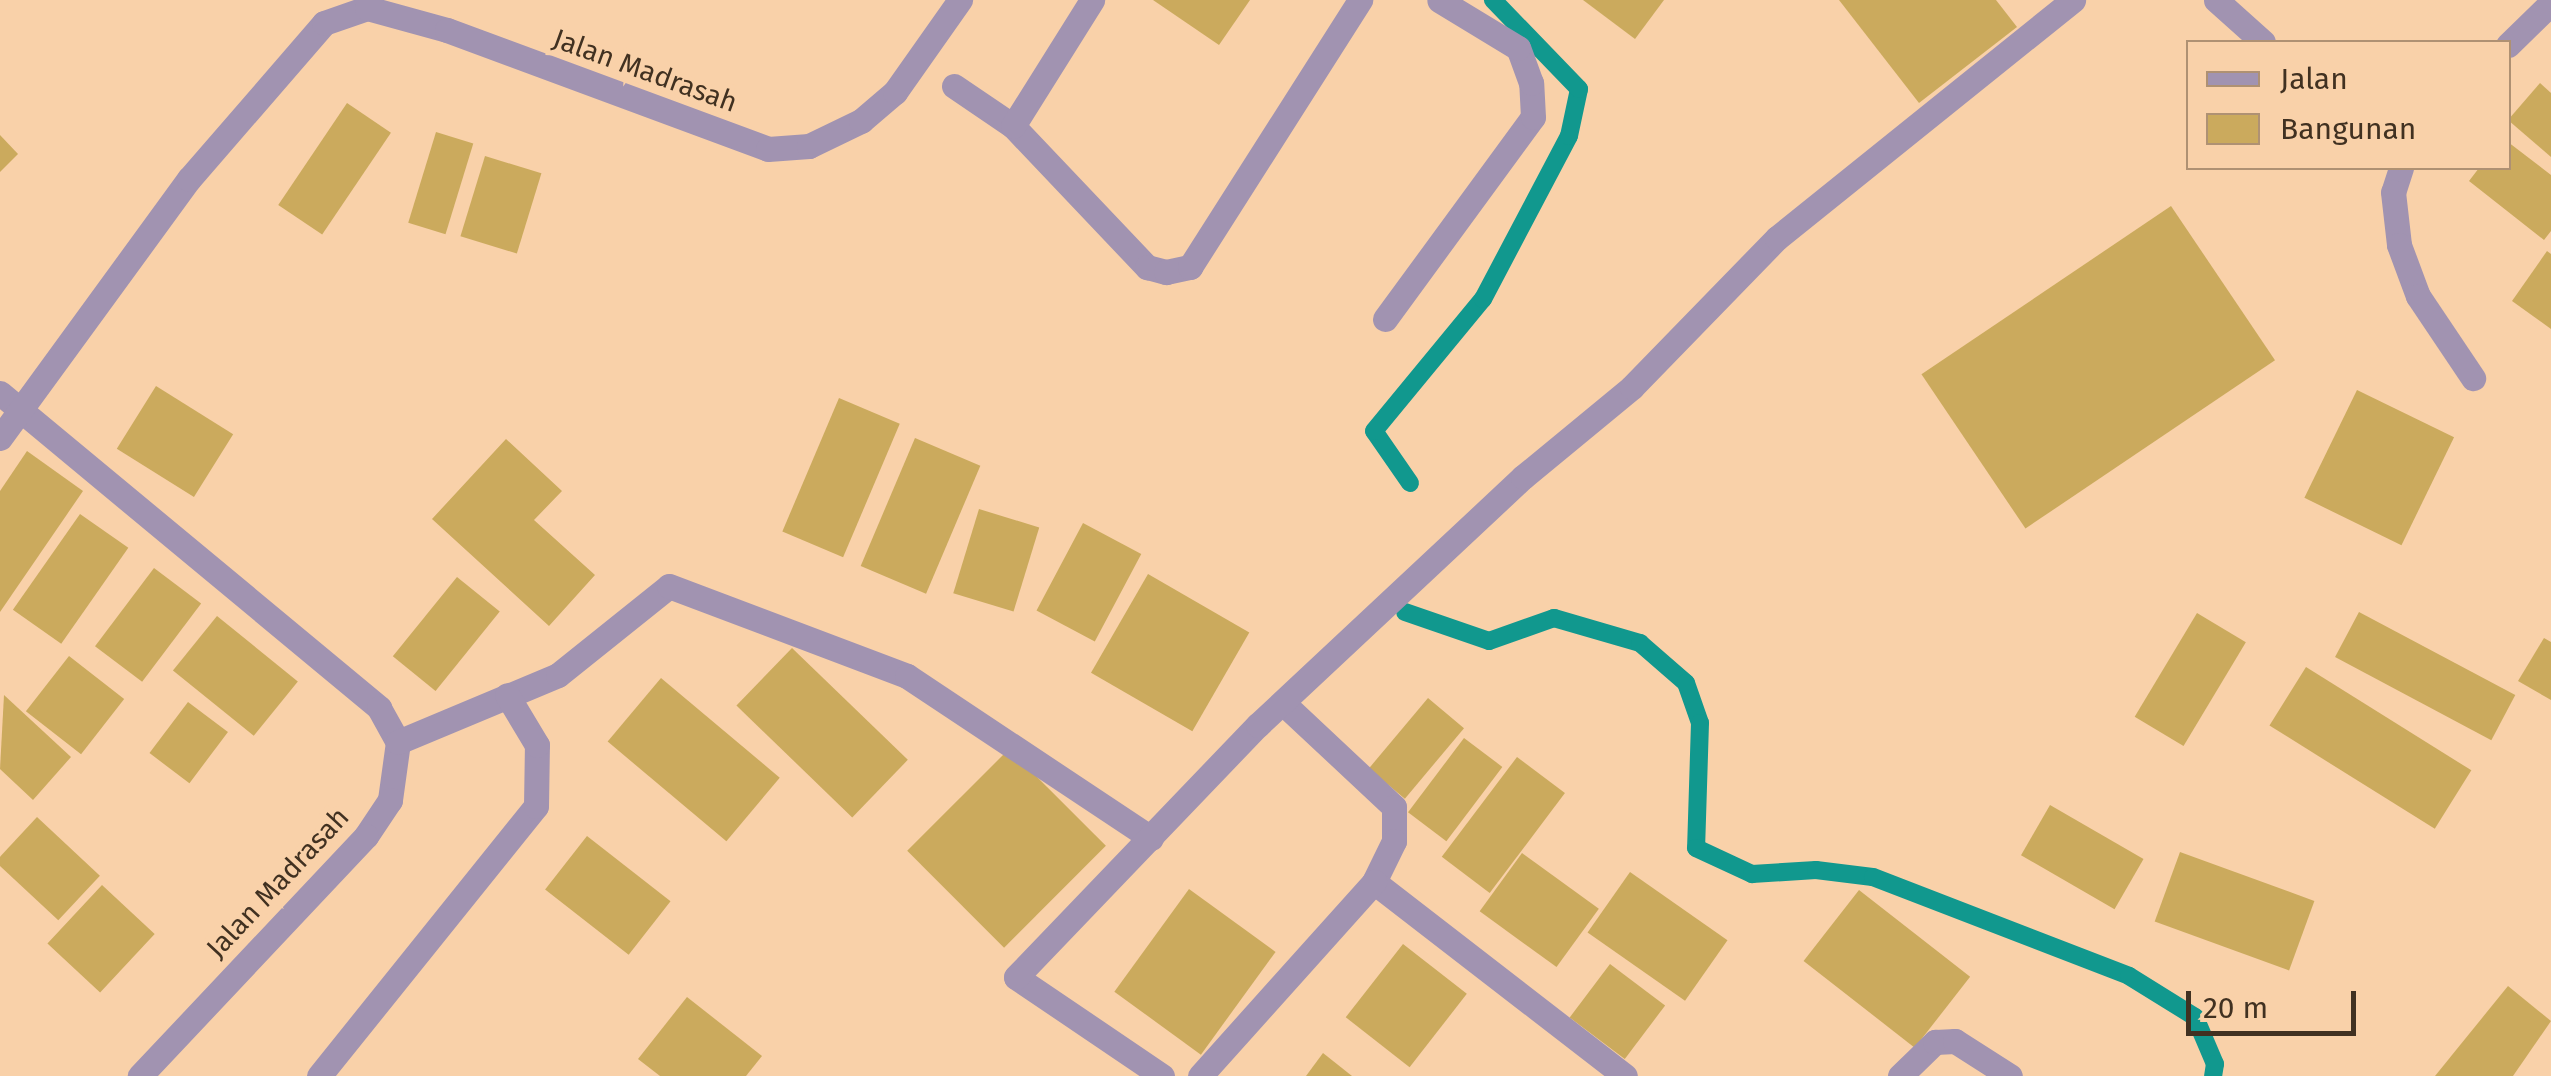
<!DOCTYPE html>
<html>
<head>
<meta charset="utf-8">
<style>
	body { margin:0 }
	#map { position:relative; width:2551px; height:1076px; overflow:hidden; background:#f9d1a9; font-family:"Fira Sans",sans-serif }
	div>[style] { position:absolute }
	.stream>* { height:18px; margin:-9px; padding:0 9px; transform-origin:9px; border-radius:9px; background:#11988e }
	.building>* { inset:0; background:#cbaa5d; transform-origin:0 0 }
	.street>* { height:25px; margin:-12.5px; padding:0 12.5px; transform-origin:12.5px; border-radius:12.5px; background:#a193b1 }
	span { translate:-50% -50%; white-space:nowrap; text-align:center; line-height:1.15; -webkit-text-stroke:10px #f9d1a9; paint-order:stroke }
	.street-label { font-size:28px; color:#413121 }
	.legend { position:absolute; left:2186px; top:40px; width:325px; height:130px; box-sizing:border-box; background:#f9d1a9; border:2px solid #af9173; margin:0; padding:12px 18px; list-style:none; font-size:30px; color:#413121 }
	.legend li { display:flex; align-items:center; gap:20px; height:50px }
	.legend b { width:50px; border:2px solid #af9173 }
	.scale { position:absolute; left:2186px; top:991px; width:170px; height:45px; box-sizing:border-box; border:5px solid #413121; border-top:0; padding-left:12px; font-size:30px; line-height:35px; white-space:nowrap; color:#413121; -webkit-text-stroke:8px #f9d1a9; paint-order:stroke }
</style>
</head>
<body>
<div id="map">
	<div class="stream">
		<i style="left:1410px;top:483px;width:63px;rotate:-124.7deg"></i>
		<i style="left:1374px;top:431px;width:171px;rotate:-50.5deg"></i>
		<i style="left:1483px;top:299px;width:184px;rotate:-62.2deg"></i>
		<i style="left:1569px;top:136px;width:48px;rotate:-78deg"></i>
		<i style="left:1579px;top:89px;width:124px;rotate:-134deg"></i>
		<i style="left:1405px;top:612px;width:89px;rotate:19deg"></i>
		<i style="left:1489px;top:641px;width:69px;rotate:-19.5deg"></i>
		<i style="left:1554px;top:618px;width:90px;rotate:16.2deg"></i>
		<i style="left:1640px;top:643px;width:61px;rotate:41deg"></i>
		<i style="left:1686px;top:683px;width:42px;rotate:70.7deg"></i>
		<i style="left:1700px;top:723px;width:125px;rotate:91.8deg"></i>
		<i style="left:1696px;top:848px;width:62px;rotate:24.9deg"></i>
		<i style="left:1752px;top:874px;width:64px;rotate:-3.6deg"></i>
		<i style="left:1816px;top:870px;width:57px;rotate:7deg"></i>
		<i style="left:1873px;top:877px;width:274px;rotate:21.1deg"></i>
		<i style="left:2129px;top:976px;width:78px;rotate:31.8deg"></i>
		<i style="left:2195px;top:1017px;width:51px;rotate:66.9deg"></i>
		<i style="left:2215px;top:1064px;width:12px;rotate:99deg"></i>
	</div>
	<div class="building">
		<i style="clip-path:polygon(1153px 0,1250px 0,1219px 45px)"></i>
		<i style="clip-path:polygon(1583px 0,1664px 0,1635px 39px)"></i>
		<i style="clip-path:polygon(1839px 0,1996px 0,2017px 27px,1919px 103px)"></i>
		<i style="clip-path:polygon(2540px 83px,2551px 93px,2551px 157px,2508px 120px)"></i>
		<i style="left:347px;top:103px;width:53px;height:123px;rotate:34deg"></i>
		<i style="left:436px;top:132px;width:39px;height:95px;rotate:17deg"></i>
		<i style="clip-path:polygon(0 135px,18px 154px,0 172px)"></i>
		<i style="clip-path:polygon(2508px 142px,2551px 175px,2551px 231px,2544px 240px,2469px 181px,2479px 168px,2508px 168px)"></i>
		<i style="left:485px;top:156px;width:59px;height:84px;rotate:17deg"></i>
		<i style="left:2171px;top:206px;width:186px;height:301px;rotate:56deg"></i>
		<i style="clip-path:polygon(2547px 251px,2551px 254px,2551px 329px,2512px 301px)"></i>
		<i style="left:156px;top:386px;width:91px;height:74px;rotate:32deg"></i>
		<i style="left:2357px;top:390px;width:108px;height:120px;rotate:26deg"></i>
		<i style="left:839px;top:398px;width:66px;height:145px;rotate:23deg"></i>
		<i style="left:915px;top:438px;width:71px;height:139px;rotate:23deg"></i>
		<i style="clip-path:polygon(506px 439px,562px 491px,534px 520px,595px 575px,549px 626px,432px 519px)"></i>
		<i style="clip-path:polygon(27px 451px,83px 491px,0 612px,0 491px)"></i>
		<i style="left:979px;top:509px;width:63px;height:88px;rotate:17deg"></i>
		<i style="left:80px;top:514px;width:59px;height:117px;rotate:35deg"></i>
		<i style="left:1083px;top:523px;width:66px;height:99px;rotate:28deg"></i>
		<i style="left:154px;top:568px;width:59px;height:98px;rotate:37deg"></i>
		<i style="left:1148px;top:574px;width:117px;height:114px;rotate:30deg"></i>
		<i style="left:457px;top:577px;width:55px;height:102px;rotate:39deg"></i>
		<i style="left:2359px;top:612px;width:177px;height:51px;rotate:28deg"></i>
		<i style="left:2197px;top:613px;width:57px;height:121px;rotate:31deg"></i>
		<i style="left:217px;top:616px;width:104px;height:70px;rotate:39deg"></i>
		<i style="clip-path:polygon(2544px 638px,2551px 642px,2551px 700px,2518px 681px)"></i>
		<i style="left:792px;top:648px;width:161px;height:80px;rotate:44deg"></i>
		<i style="left:69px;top:656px;width:70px;height:70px;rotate:38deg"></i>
		<i style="left:2306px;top:667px;width:195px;height:69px;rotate:32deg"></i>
		<i style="left:661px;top:678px;width:155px;height:83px;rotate:40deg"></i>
		<i style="clip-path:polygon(4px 695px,71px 757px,33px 800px,0 769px)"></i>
		<i style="left:1428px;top:698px;width:47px;height:92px;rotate:40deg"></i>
		<i style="left:188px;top:702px;width:50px;height:64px;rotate:37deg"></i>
		<i style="left:1464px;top:738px;width:48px;height:93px;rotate:37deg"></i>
		<i style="left:1009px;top:749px;width:137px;height:144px;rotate:45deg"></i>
		<i style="left:1517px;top:757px;width:60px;height:125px;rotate:37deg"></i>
		<i style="left:2050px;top:805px;width:108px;height:58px;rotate:30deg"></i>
		<i style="left:37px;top:817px;width:86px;height:61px;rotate:43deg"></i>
		<i style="left:587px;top:836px;width:106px;height:68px;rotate:38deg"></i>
		<i style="left:2180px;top:852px;width:143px;height:74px;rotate:20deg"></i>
		<i style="left:1522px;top:853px;width:95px;height:72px;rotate:36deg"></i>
		<i style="left:1630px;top:872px;width:119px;height:74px;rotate:35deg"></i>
		<i style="left:102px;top:885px;width:72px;height:80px;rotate:43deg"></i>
		<i style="left:1189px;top:889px;width:107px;height:127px;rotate:36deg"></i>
		<i style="left:1859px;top:890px;width:141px;height:90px;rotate:38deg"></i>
		<i style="left:1403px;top:944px;width:81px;height:93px;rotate:38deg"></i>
		<i style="left:1610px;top:964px;width:69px;height:67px;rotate:37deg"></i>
		<i style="clip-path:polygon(2508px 986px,2551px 1021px,2513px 1076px,2435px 1076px)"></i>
		<i style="clip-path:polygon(687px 997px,762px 1056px,746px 1076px,660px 1076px,638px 1059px)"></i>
		<i style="clip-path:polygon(1323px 1053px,1352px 1076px,1306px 1076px)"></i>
	</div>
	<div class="street">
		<i style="left:2216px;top:0;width:63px;rotate:41.8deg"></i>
		<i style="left:2508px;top:45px;width:60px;rotate:-44.3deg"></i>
		<i style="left:954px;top:86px;width:71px;rotate:34.1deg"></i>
		<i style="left:1013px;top:126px;width:195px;rotate:46.5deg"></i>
		<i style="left:1147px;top:267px;width:20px;rotate:15deg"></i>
		<i style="left:1166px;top:272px;width:25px;rotate:-12deg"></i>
		<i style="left:1190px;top:267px;width:317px;rotate:-57.5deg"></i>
		<i style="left:1013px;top:126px;width:149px;rotate:-57.9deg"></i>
		<i style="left:2401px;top:168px;width:25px;rotate:108deg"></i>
		<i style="left:2393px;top:192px;width:53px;rotate:83.5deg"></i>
		<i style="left:2399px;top:245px;width:54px;rotate:69.6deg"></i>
		<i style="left:2418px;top:296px;width:99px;rotate:56.1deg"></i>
		<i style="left:1385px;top:319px;width:250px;rotate:-53.8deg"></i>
		<i style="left:1533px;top:117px;width:34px;rotate:-93deg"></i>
		<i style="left:1531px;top:83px;width:37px;rotate:-110deg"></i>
		<i style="left:1518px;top:48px;width:92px;rotate:-148.7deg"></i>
		<i style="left:0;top:393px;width:493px;rotate:39.7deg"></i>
		<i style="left:379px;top:708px;width:39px;rotate:61deg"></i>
		<i style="left:398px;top:742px;width:59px;rotate:97.9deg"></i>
		<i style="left:390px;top:800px;width:43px;rotate:123.7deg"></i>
		<i style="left:366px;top:836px;width:330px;rotate:133.3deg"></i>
		<i style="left:0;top:438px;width:321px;rotate:-53.9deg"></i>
		<i style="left:189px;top:179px;width:206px;rotate:-49.1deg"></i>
		<i style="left:324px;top:23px;width:46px;rotate:-19.2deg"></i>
		<i style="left:367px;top:8px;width:83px;rotate:15.4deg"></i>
		<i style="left:447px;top:30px;width:342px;rotate:20.3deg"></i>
		<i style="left:768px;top:149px;width:41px;rotate:-4.2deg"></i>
		<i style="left:809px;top:146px;width:58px;rotate:-25.7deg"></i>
		<i style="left:861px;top:121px;width:45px;rotate:-40.5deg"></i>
		<i style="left:895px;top:92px;width:113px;rotate:-54.8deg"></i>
		<i style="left:1283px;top:703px;width:152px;rotate:43.1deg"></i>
		<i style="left:1394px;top:807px;width:34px;rotate:90deg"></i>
		<i style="left:1394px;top:841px;width:46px;rotate:116deg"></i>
		<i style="left:1374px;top:882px;width:317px;rotate:37.7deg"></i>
		<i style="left:398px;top:742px;width:173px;rotate:-22.7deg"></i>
		<i style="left:558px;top:675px;width:142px;rotate:-38.7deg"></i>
		<i style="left:669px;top:586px;width:254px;rotate:20.7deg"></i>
		<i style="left:907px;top:676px;width:293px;rotate:33.6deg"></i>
		<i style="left:319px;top:1076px;width:346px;rotate:-51.2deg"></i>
		<i style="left:536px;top:806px;width:61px;rotate:-89.1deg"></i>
		<i style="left:537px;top:745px;width:58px;rotate:-121deg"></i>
		<i style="left:1162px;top:1076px;width:176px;rotate:-145.9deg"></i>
		<i style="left:1016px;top:977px;width:349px;rotate:-46.2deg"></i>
		<i style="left:1258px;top:725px;width:363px;rotate:-43.1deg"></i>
		<i style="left:1523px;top:477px;width:141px;rotate:-39.5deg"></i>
		<i style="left:1632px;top:387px;width:208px;rotate:-45.8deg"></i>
		<i style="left:1777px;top:238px;width:380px;rotate:-38.8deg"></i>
		<i style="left:1200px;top:1076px;width:261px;rotate:-48.1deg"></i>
		<i style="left:1900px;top:1076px;width:49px;rotate:-44.2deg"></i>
		<i style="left:1935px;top:1042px;width:20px;rotate:-3deg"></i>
		<i style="left:1955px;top:1041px;width:65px;rotate:32.5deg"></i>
	</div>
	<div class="street-label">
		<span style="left:645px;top:71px;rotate:20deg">Jalan Madrasah</span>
		<span style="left:278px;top:883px;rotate:-47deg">Jalan Madrasah</span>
	</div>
	<ul class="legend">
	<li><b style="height:12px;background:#a193b1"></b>Jalan</li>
	<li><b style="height:28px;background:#cbaa5d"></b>Bangunan</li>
	</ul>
	<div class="scale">20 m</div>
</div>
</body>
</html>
